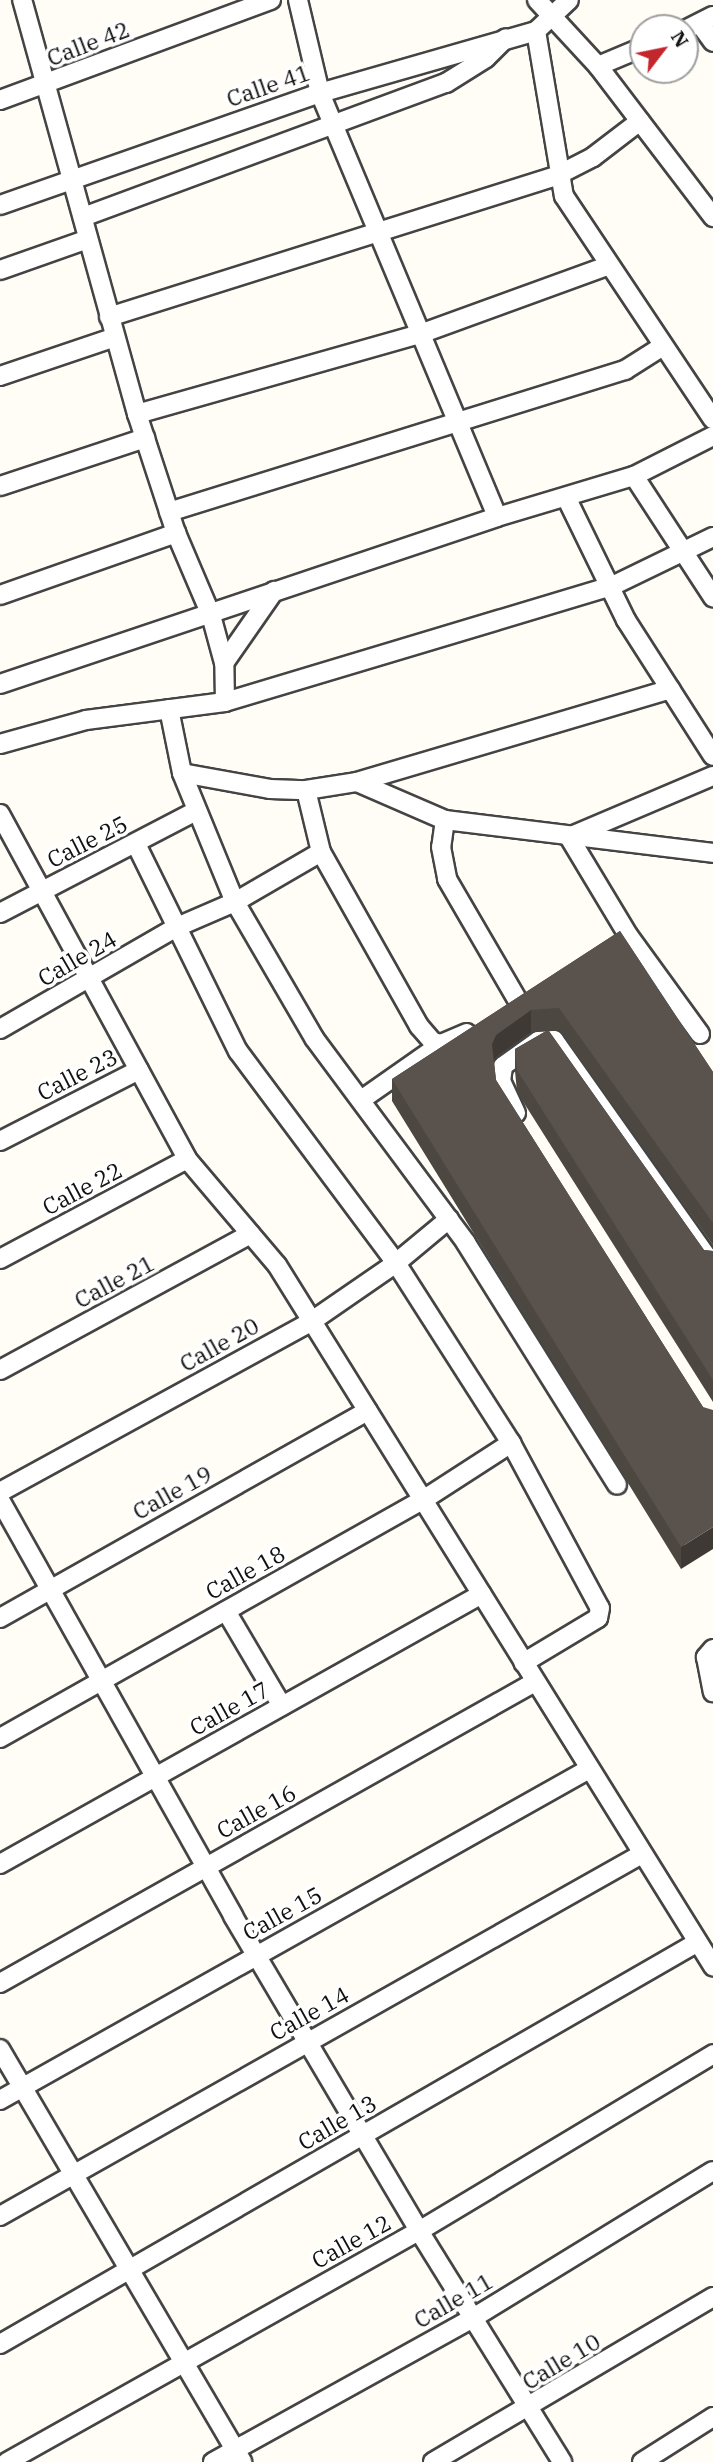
<!DOCTYPE html>
<html>
<head>
<meta charset="utf-8">
<style>
	body { margin:0 }
	#map { position:relative; width:713px; height:2462px; overflow:hidden; background:#fffdf5; font-family:"IBM Plex Serif",serif }
	div>[style] { position:absolute }
	.roads { filter:drop-shadow(2px 0 #444) drop-shadow(-2px 0 #444) drop-shadow(0 2px #444) drop-shadow(0 -2px #444) }
	.minor>* { height:18px; margin:-9px; padding:0 9px; transform-origin:9px; border-radius:9px; background:#fff }
	.wall>* { inset:0; background:#4d4742 }
	.shaded-wall>* { inset:0; background:#3f3936 }
	.building>* { inset:0; background:#5a524d }
	span { translate:-50% -50%; white-space:nowrap; text-align:center; line-height:1.15; -webkit-text-stroke:7px #fff; paint-order:stroke }
	.street-label { font-size:23px; color:#111 }
	.north { position:absolute; left:629px; top:14px; width:70px; height:70px; box-sizing:border-box; background:#fff; border:2px solid #a0a0a0; border-radius:50%; rotate:58deg; font-size:19px; font-weight:700; line-height:28px; text-align:center; color:#111 }
	.north::after { content:''; display:block; margin:auto; width:24px; height:32px; background:#c4262e; clip-path:polygon(50% 0,100% 100%,50% 72%,0 100%) }
</style>
</head>
<body>
<div id="map">
	<div class="roads">
		<div class="minor">
			<i style="left:298px;top:0;width:96px;rotate:76.7deg"></i>
			<i style="left:320px;top:93px;width:459px;rotate:67.3deg"></i>
			<i style="left:537px;top:0;width:90px;rotate:47.3deg"></i>
			<i style="left:598px;top:66px;width:190px;rotate:52.7deg"></i>
			<i style="left:700px;top:24px;width:22px;rotate:54deg"></i>
			<i style="left:685px;top:30px;width:31px;rotate:-27deg"></i>
			<i style="left:536px;top:31px;width:167px;rotate:80.4deg"></i>
			<i style="left:564px;top:196px;width:268px;rotate:56.3deg"></i>
			<i style="left:598px;top:66px;width:49px;rotate:-22.9deg"></i>
			<i style="left:0;top:100px;width:289px;rotate:-20.3deg"></i>
			<i style="left:0;top:205px;width:339px;rotate:-19.3deg"></i>
			<i style="left:320px;top:93px;width:225px;rotate:-16deg"></i>
			<i style="left:536px;top:31px;width:45px;rotate:-43.2deg"></i>
			<i style="left:83px;top:217px;width:387px;rotate:-20.3deg"></i>
			<i style="left:446px;top:83px;width:47px;rotate:-32deg"></i>
			<i style="left:486px;top:58px;width:28px;rotate:-45deg"></i>
			<i style="left:0;top:270px;width:93px;rotate:-19.4deg"></i>
			<i style="left:109px;top:317px;width:471px;rotate:-17.5deg"></i>
			<i style="left:558px;top:175px;width:39px;rotate:-27deg"></i>
			<i style="left:593px;top:157px;width:59px;rotate:-37.5deg"></i>
			<i style="left:0;top:376px;width:121px;rotate:-18.7deg"></i>
			<i style="left:137px;top:414px;width:297px;rotate:-15.8deg"></i>
			<i style="left:423px;top:333px;width:196px;rotate:-20deg"></i>
			<i style="left:634px;top:476px;width:145px;rotate:56.9deg"></i>
			<i style="left:0;top:486px;width:153px;rotate:-18.3deg"></i>
			<i style="left:566px;top:497px;width:137px;rotate:64deg"></i>
			<i style="left:626px;top:620px;width:161px;rotate:57.4deg"></i>
			<i style="left:169px;top:512px;width:478px;rotate:-17.3deg"></i>
			<i style="left:625px;top:370px;width:45px;rotate:-32.3deg"></i>
			<i style="left:0;top:595px;width:187px;rotate:-19.4deg"></i>
			<i style="left:224px;top:663px;width:88px;rotate:-55.2deg"></i>
			<i style="left:0;top:684px;width:524px;rotate:-18.57deg"></i>
			<i style="left:497px;top:517px;width:143px;rotate:-16.7deg"></i>
			<i style="left:634px;top:476px;width:89px;rotate:-26.9deg"></i>
			<i style="left:225px;top:702px;width:404px;rotate:-16.7deg"></i>
			<i style="left:612px;top:586px;width:112px;rotate:-25.9deg"></i>
			<i style="left:169px;top:709px;width:65px;rotate:78.5deg"></i>
			<i style="left:182px;top:773px;width:139px;rotate:67.7deg"></i>
			<i style="left:235px;top:902px;width:157px;rotate:59.8deg"></i>
			<i style="left:314px;top:1038px;width:255px;rotate:53.4deg"></i>
			<i style="left:466px;top:1243px;width:285px;rotate:58deg"></i>
			<i style="left:0;top:744px;width:89px;rotate:-15.6deg"></i>
			<i style="left:86px;top:720px;width:140px;rotate:-7.4deg"></i>
			<i style="left:225px;top:702px;width:39px;rotate:-91deg"></i>
			<i style="left:224px;top:663px;width:50px;rotate:-105.2deg"></i>
			<i style="left:211px;top:615px;width:89px;rotate:-113.1deg"></i>
			<i style="left:176px;top:533px;width:125px;rotate:-108.1deg"></i>
			<i style="left:137px;top:414px;width:430px;rotate:-105.5deg"></i>
			<i style="left:182px;top:773px;width:89px;rotate:10.3deg"></i>
			<i style="left:270px;top:789px;width:36px;rotate:2deg"></i>
			<i style="left:306px;top:790px;width:52px;rotate:-8.9deg"></i>
			<i style="left:357px;top:782px;width:327px;rotate:-16.5deg"></i>
			<i style="left:357px;top:782px;width:96px;rotate:23.4deg"></i>
			<i style="left:445px;top:820px;width:270px;rotate:7deg"></i>
			<i style="left:306px;top:790px;width:64px;rotate:76.4deg"></i>
			<i style="left:321px;top:852px;width:200px;rotate:60.6deg"></i>
			<i style="left:419px;top:1026px;width:21px;rotate:49deg"></i>
			<i style="left:433px;top:1042px;width:8px;rotate:14deg"></i>
			<i style="left:441px;top:1044px;width:28px;rotate:-23deg"></i>
			<i style="left:0;top:814px;width:392px;rotate:61.5deg"></i>
			<i style="left:187px;top:1159px;width:139px;rotate:49.7deg"></i>
			<i style="left:277px;top:1265px;width:826px;rotate:58.12deg"></i>
			<i style="left:445px;top:820px;width:27px;rotate:98deg"></i>
			<i style="left:441px;top:847px;width:33px;rotate:79deg"></i>
			<i style="left:447px;top:879px;width:141px;rotate:59.8deg"></i>
			<i style="left:136px;top:844px;width:231px;rotate:63.8deg"></i>
			<i style="left:238px;top:1051px;width:264px;rotate:53.3deg"></i>
			<i style="left:396px;top:1263px;width:214px;rotate:57.4deg"></i>
			<i style="left:511px;top:1443px;width:187px;rotate:61.7deg"></i>
			<i style="left:600px;top:1608px;width:10px;rotate:101deg"></i>
			<i style="left:598px;top:1618px;width:87px;rotate:149deg"></i>
			<i style="left:0;top:913px;width:221px;rotate:-27.5deg"></i>
			<i style="left:0;top:1029px;width:204px;rotate:-30deg"></i>
			<i style="left:177px;top:927px;width:63px;rotate:-23.3deg"></i>
			<i style="left:235px;top:902px;width:99px;rotate:-30.2deg"></i>
			<i style="left:700px;top:1034px;width:122px;rotate:-126deg"></i>
			<i style="left:628px;top:935px;width:114px;rotate:-121deg"></i>
			<i style="left:569px;top:837px;width:156px;rotate:-23deg"></i>
			<i style="left:361px;top:1100px;width:98px;rotate:-35deg"></i>
			<i style="left:516px;top:1113px;width:35px;rotate:-115deg"></i>
			<i style="left:501px;top:1081px;width:15px;rotate:-82deg"></i>
			<i style="left:503px;top:1066px;width:43px;rotate:-35.5deg"></i>
			<i style="left:538px;top:1041px;width:16px;rotate:-4deg"></i>
			<i style="left:554px;top:1040px;width:276px;rotate:54.8deg"></i>
			<i style="left:0;top:1141px;width:156px;rotate:-27.1deg"></i>
			<i style="left:0;top:1259px;width:212px;rotate:-28.1deg"></i>
			<i style="left:0;top:1370px;width:285px;rotate:-28.5deg"></i>
			<i style="left:0;top:1492px;width:356px;rotate:-28.7deg"></i>
			<i style="left:312px;top:1321px;width:102px;rotate:-34.6deg"></i>
			<i style="left:396px;top:1263px;width:69px;rotate:-39.7deg"></i>
			<i style="left:0;top:1500px;width:477px;rotate:60.7deg"></i>
			<i style="left:233px;top:1916px;width:366px;rotate:59.4deg"></i>
			<i style="left:419px;top:2231px;width:272px;rotate:58.2deg"></i>
			<i style="left:226px;top:1611px;width:110px;rotate:59.5deg"></i>
			<i style="left:0;top:1618px;width:422px;rotate:-29.4deg"></i>
			<i style="left:713px;top:1649px;width:11px;rotate:131deg"></i>
			<i style="left:706px;top:1657px;width:36px;rotate:79deg"></i>
			<i style="left:0;top:1738px;width:485px;rotate:-29.4deg"></i>
			<i style="left:423px;top:1500px;width:105px;rotate:-32.9deg"></i>
			<i style="left:0;top:1864px;width:552px;rotate:-29.26deg"></i>
			<i style="left:0;top:1983px;width:614px;rotate:-29.36deg"></i>
			<i style="left:0;top:2049px;width:479px;rotate:59.6deg"></i>
			<i style="left:0;top:2100px;width:676px;rotate:-29.33deg"></i>
			<i style="left:0;top:2216px;width:737px;rotate:-29.42deg"></i>
			<i style="left:0;top:2344px;width:805px;rotate:-29.94deg"></i>
			<i style="left:7px;top:2462px;width:472px;rotate:-29.3deg"></i>
			<i style="left:419px;top:2231px;width:343px;rotate:-31deg"></i>
			<i style="left:213px;top:2462px;width:297px;rotate:-29deg"></i>
			<i style="left:473px;top:2318px;width:281px;rotate:-31.5deg"></i>
			<i style="left:433px;top:2462px;width:325px;rotate:-30.5deg"></i>
			<i style="left:642px;top:2462px;width:84px;rotate:-32.4deg"></i>
		</div>
	</div>
	<div class="wall">
		<i style="clip-path:polygon(620px 931px,713px 1072px,713px 1245px,559px 1030px,549px 1031px,704px 1250px,713px 1251px,713px 1402px,517px 1092px,515px 1071px,515px 1049px,546px 1031px,531px 1032px,496px 1057px,494px 1062px,496px 1080px,703px 1407px,681px 1569px,392px 1101px,392px 1079px)"></i>
	</div>
	<div class="shaded-wall">
		<i style="clip-path:polygon(531px 1010px,531px 1032px,496px 1057px,492px 1066px,492px 1044px,496px 1035px)"></i>
		<i style="clip-path:polygon(713px 1527px,713px 1549px,681px 1569px,681px 1547px)"></i>
	</div>
	<div class="building">
		<i style="clip-path:polygon(620px 931px,713px 1072px,713px 1223px,559px 1008px,531px 1010px,496px 1035px,492px 1044px,496px 1080px,703px 1407px,713px 1410px,713px 1527px,681px 1547px,392px 1079px)"></i>
		<i style="clip-path:polygon(548px 1030px,704px 1250px,713px 1251px,713px 1380px,517px 1070px,515px 1049px)"></i>
	</div>
	<div class="street-label">
		<span style="left:88px;top:43px;rotate:-21deg">Calle 42</span>
		<span style="left:268px;top:85px;rotate:-19deg">Calle 41</span>
		<span style="left:87px;top:841px;rotate:-27deg">Calle 25</span>
		<span style="left:77px;top:958px;rotate:-30deg">Calle 24</span>
		<span style="left:77px;top:1074px;rotate:-27deg">Calle 23</span>
		<span style="left:82px;top:1188px;rotate:-28deg">Calle 22</span>
		<span style="left:114px;top:1281px;rotate:-28deg">Calle 21</span>
		<span style="left:219px;top:1344px;rotate:-29deg">Calle 20</span>
		<span style="left:172px;top:1492px;rotate:-29deg">Calle 19</span>
		<span style="left:245px;top:1572px;rotate:-29deg">Calle 18</span>
		<span style="left:229px;top:1708px;rotate:-29deg">Calle 17</span>
		<span style="left:256px;top:1811px;rotate:-29deg">Calle 16</span>
		<span style="left:282px;top:1913px;rotate:-29deg">Calle 15</span>
		<span style="left:309px;top:2013px;rotate:-29deg">Calle 14</span>
		<span style="left:337px;top:2122px;rotate:-30deg">Calle 13</span>
		<span style="left:351px;top:2241px;rotate:-29deg">Calle 12</span>
		<span style="left:453px;top:2300px;rotate:-30deg">Calle 11</span>
		<span style="left:561px;top:2361px;rotate:-31deg">Calle 10</span>
	</div>
	<div class="north">N</div>
</div>
</body>
</html>
